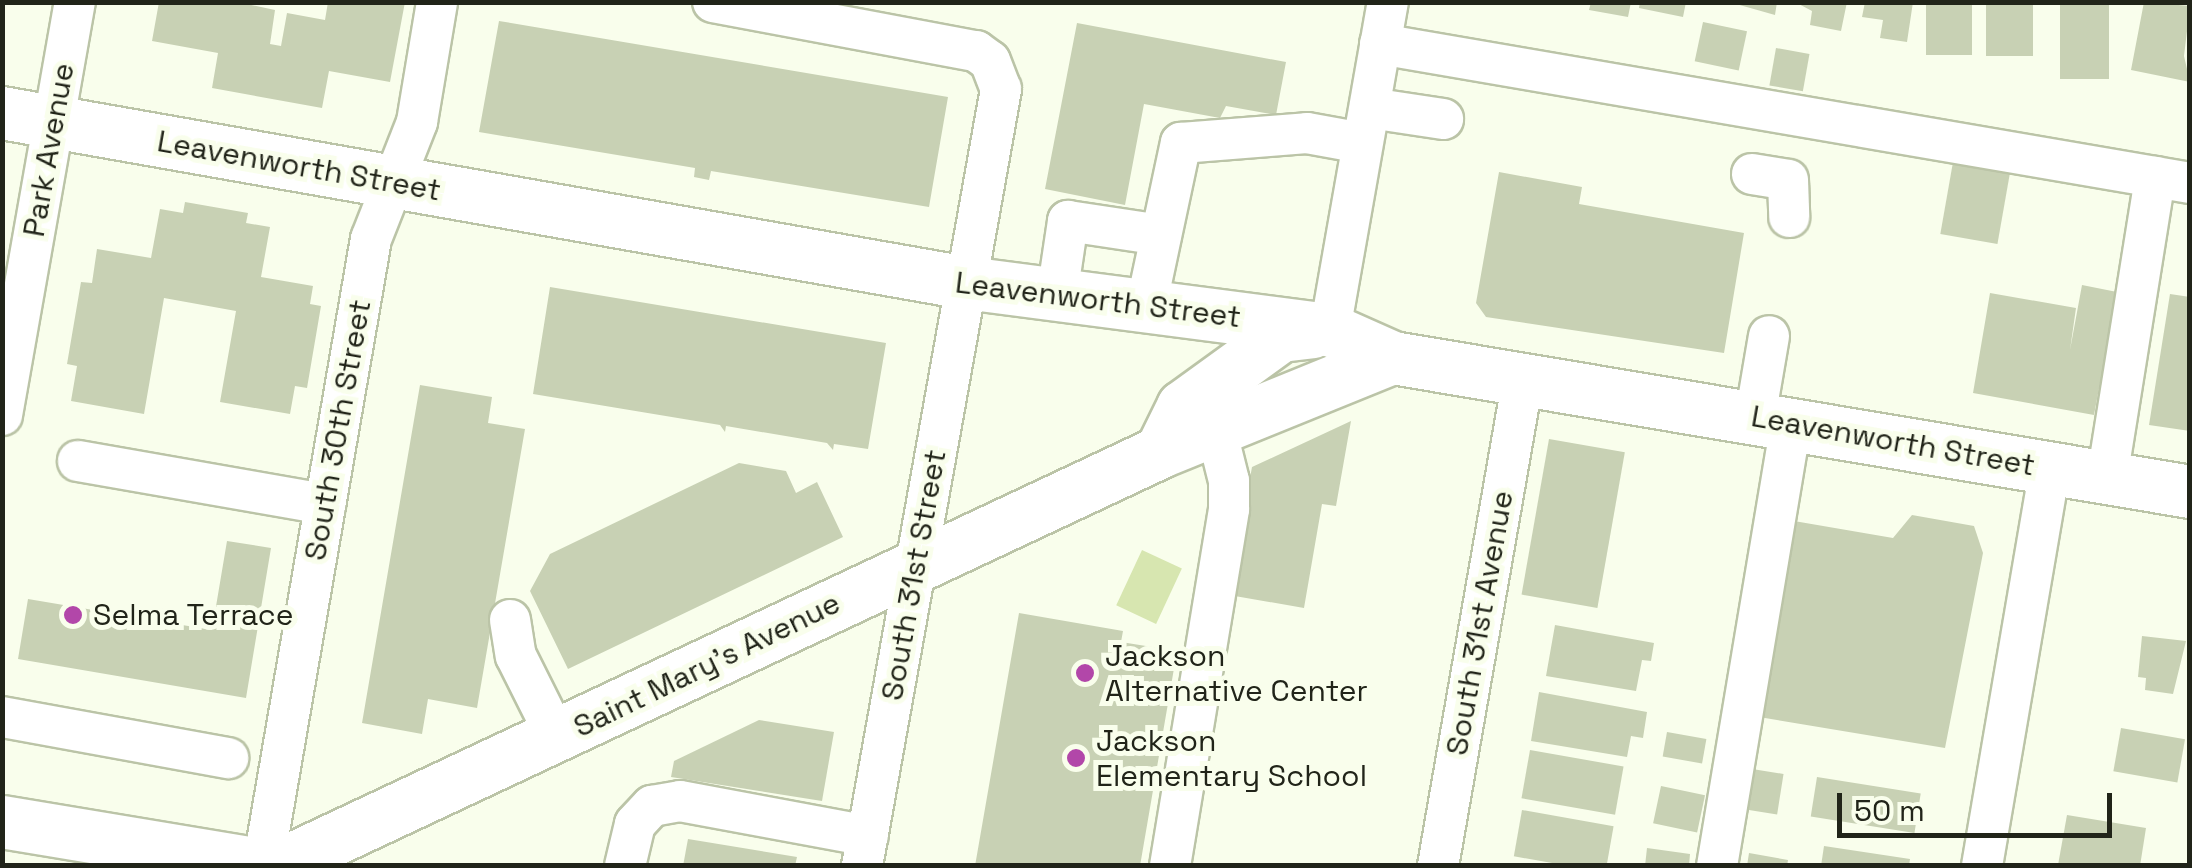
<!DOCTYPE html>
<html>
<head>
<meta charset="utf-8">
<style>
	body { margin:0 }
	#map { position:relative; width:2192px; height:868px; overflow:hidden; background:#f9feec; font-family:"Space Grotesk",sans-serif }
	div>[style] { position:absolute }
	.green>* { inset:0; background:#d7e6b0; transform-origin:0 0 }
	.building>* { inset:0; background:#c8d1b4; transform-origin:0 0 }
	.roads { filter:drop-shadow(2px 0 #bbc4a7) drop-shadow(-2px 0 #bbc4a7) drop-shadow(0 2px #bbc4a7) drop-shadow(0 -2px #bbc4a7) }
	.minor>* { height:40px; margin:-20px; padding:0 20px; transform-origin:20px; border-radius:20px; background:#fff }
	.major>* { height:52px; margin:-26px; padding:0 26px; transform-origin:26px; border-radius:26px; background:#fff }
	.dots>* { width:28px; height:28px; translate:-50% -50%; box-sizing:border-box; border:5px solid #f9feec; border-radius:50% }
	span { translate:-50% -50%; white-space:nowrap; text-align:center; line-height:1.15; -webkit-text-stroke:10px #f9feec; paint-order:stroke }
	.street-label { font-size:30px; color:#212419 }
	.poi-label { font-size:30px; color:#212419 }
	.left { translate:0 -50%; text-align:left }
	.frame { position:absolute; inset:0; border:5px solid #212419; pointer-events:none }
	.scale { position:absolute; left:1837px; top:793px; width:275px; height:45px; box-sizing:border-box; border:5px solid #212419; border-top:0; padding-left:12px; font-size:30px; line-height:35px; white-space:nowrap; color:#212419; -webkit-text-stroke:8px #f9feec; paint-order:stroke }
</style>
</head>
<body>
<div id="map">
	<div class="green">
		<i style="left:1142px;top:550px;width:44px;height:61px;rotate:25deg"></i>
	</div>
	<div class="building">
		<i style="clip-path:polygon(159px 2px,237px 2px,275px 10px,270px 44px,281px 46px,287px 13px,325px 20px,328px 2px,405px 2px,390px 82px,329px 71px,322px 108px,212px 88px,218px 53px,152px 41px)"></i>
		<i style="clip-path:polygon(1591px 2px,1631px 2px,1628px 17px,1589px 10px)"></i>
		<i style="clip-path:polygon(1640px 2px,1686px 2px,1683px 17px,1639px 8px)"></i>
		<i style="clip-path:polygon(1729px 2px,1777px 2px,1775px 15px)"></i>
		<i style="clip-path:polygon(1795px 2px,1847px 2px,1841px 31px,1810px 25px,1812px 11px)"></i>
		<i style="clip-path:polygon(1865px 2px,1913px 2px,1907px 42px,1880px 38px,1883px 20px,1862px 17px)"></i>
		<i style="left:1926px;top:2px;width:46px;height:53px"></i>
		<i style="left:1986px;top:2px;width:47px;height:54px"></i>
		<i style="left:2060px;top:2px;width:49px;height:77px"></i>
		<i style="clip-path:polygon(2144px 2px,2190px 6px,2184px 56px,2190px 82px,2131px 70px)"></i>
		<i style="clip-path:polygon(499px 21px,948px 97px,929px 207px,711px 171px,709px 180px,694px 177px,695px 168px,479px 132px)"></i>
		<i style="left:1703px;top:22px;width:45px;height:40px;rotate:12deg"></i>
		<i style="clip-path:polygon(1077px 23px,1286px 62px,1276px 115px,1226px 106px,1220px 118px,1144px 104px,1125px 205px,1045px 189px)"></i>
		<i style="left:1776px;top:48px;width:34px;height:38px;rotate:10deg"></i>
		<i style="left:1953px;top:162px;width:58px;height:73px;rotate:10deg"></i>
		<i style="clip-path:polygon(1499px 172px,1582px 187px,1579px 204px,1744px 233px,1724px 353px,1486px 317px,1476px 303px)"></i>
		<i style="clip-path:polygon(185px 202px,248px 213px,246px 223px,270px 227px,261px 277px,313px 286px,310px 304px,321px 306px,307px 388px,295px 386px,290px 414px,220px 402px,236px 311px,164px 298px,144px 414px,71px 401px,77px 366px,67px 364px,81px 282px,92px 283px,97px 249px,151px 258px,160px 209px,183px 213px)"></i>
		<i style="clip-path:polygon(2082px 285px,2117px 292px,2094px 415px,1973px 393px,1990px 293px,2076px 308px,2070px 350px)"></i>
		<i style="clip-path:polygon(550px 287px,886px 343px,868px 449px,834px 444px,833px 450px,827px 443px,726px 426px,725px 432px,720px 425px,533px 394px)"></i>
		<i style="clip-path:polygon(2170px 294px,2190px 297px,2190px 431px,2149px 425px)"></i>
		<i style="clip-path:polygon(420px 385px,492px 397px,488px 423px,525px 429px,477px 708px,428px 699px,422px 734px,362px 723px)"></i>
		<i style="clip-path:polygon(1351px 421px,1336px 506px,1322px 504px,1304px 608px,1229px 595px,1252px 467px)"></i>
		<i style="left:1549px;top:439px;width:77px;height:158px;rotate:10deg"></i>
		<i style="clip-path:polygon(739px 463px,786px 471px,796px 493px,817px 482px,843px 537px,568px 669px,530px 591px,550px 554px)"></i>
		<i style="clip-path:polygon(1912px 515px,1974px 526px,1983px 553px,1945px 748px,1759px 717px,1794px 521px,1893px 538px)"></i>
		<i style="clip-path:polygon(227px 541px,271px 548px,246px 698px,18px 659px,28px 599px,212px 630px)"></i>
		<i style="clip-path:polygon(1019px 613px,1123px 631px,1121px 642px,1177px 651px,1140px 866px,975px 866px)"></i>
		<i style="clip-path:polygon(1555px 625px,1654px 643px,1651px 661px,1642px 660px,1636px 691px,1546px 676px)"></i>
		<i style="clip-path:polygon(2142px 636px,2186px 641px,2173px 694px,2145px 690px,2146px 678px,2138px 677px)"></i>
		<i style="clip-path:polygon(1539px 692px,1647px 712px,1643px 738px,1631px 736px,1627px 757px,1531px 741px)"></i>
		<i style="clip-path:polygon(759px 720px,834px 732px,822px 801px,671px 777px,674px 761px)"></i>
		<i style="left:2121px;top:728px;width:65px;height:44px;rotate:10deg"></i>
		<i style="left:1667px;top:732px;width:40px;height:25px;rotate:10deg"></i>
		<i style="left:1530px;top:750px;width:95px;height:49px;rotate:10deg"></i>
		<i style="left:1746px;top:768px;width:38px;height:41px;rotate:9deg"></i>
		<i style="left:1817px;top:777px;width:105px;height:40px;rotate:9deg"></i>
		<i style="left:1661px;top:786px;width:45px;height:38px;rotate:12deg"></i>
		<i style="left:1522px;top:810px;width:93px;height:47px;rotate:10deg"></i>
		<i style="clip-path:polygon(2067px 815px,2146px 828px,2140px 866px,2058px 865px)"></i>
		<i style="clip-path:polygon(688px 839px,797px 857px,795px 866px,683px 866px)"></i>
		<i style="clip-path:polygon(1824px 846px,1910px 859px,1909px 866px,1821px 866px)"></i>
		<i style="clip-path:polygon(1647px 848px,1690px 854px,1689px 866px,1645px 866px)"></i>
		<i style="clip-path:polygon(1749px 853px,1788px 860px,1787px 866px,1747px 866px)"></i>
	</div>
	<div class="roads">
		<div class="minor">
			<i style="left:713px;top:2px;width:268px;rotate:10.6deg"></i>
			<i style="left:976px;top:51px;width:17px;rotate:36deg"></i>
			<i style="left:990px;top:61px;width:30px;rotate:69deg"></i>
			<i style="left:1001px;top:89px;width:789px;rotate:100.14deg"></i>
			<i style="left:1380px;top:44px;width:822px;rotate:9.74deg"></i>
			<i style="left:1370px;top:108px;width:74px;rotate:8.6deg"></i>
			<i style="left:1752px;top:174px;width:36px;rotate:9deg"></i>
			<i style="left:1788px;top:180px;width:37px;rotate:88deg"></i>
			<i style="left:1057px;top:295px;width:75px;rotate:-81.5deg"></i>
			<i style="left:1068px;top:221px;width:94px;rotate:8.6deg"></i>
			<i style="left:1146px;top:307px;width:168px;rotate:-78deg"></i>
			<i style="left:1181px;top:143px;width:126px;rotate:-4.5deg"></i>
			<i style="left:1307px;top:133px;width:56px;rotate:10.3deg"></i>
			<i style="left:1330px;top:330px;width:333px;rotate:-80deg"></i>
			<i style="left:2px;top:415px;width:419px;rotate:-80deg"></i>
			<i style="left:1755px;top:418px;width:83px;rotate:-80.3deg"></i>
			<i style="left:78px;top:461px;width:251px;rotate:9.9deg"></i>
			<i style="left:2107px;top:478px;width:305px;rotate:-80.9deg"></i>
			<i style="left:510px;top:620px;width:36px;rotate:81deg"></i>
			<i style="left:516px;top:656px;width:92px;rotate:63.4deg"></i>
			<i style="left:2px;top:717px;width:230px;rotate:10.3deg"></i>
			<i style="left:263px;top:866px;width:636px;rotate:-80.23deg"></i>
			<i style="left:371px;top:239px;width:126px;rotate:-68.5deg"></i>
			<i style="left:417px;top:122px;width:122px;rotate:-80.5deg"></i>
			<i style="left:625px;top:866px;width:43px;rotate:-76.6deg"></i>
			<i style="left:635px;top:824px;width:25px;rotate:-47deg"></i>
			<i style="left:652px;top:806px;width:28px;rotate:-10deg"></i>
			<i style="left:680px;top:801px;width:191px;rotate:10.5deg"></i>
			<i style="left:1170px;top:866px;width:362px;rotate:-80.6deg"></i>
			<i style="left:1229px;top:509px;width:28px;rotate:-90deg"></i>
			<i style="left:1229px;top:481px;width:54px;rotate:-104deg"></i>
			<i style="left:1438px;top:866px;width:493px;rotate:-80.1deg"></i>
			<i style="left:1717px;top:866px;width:447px;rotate:-80.5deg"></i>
			<i style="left:1982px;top:866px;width:404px;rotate:-80.3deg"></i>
		</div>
		<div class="major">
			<i style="left:2px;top:113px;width:979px;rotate:10deg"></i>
			<i style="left:966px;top:283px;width:367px;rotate:7.4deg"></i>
			<i style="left:1330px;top:330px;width:69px;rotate:24deg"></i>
			<i style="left:1393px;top:358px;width:808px;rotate:9.54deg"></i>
			<i style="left:1161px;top:452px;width:50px;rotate:-63.9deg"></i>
			<i style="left:1183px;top:407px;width:121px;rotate:-35.9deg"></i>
			<i style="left:1281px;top:336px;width:32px;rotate:-7deg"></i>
			<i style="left:2px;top:822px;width:265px;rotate:9.4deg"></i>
			<i style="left:263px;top:865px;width:31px;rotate:-11deg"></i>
			<i style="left:293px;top:859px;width:959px;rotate:-25.12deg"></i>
			<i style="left:1161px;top:452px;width:250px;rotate:-22.1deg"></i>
		</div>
	</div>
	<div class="dots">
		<i style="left:73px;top:615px;background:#b247a9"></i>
		<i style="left:1085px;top:673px;background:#b247a9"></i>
		<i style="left:1076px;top:758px;background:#b247a9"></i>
	</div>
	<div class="street-label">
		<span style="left:49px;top:150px;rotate:-80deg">Park Avenue</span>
		<span style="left:299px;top:166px;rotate:10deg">Leavenworth Street</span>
		<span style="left:1098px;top:300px;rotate:7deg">Leavenworth Street</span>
		<span style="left:338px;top:430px;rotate:-80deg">South 30th Street</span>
		<span style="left:1893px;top:441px;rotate:10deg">Leavenworth Street</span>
		<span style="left:914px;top:575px;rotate:-80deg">South 31st Street</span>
		<span style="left:1480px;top:623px;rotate:-80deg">South 31st Avenue</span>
		<span style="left:707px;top:665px;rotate:-26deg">Saint Mary's Avenue</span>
	</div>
	<div class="poi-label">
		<span class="left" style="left:93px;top:615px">Selma Terrace</span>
		<span class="left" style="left:1105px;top:673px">Jackson<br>Alternative Center</span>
		<span class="left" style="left:1096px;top:758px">Jackson<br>Elementary School</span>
	</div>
	<div class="frame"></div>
	<div class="scale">50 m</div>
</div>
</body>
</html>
